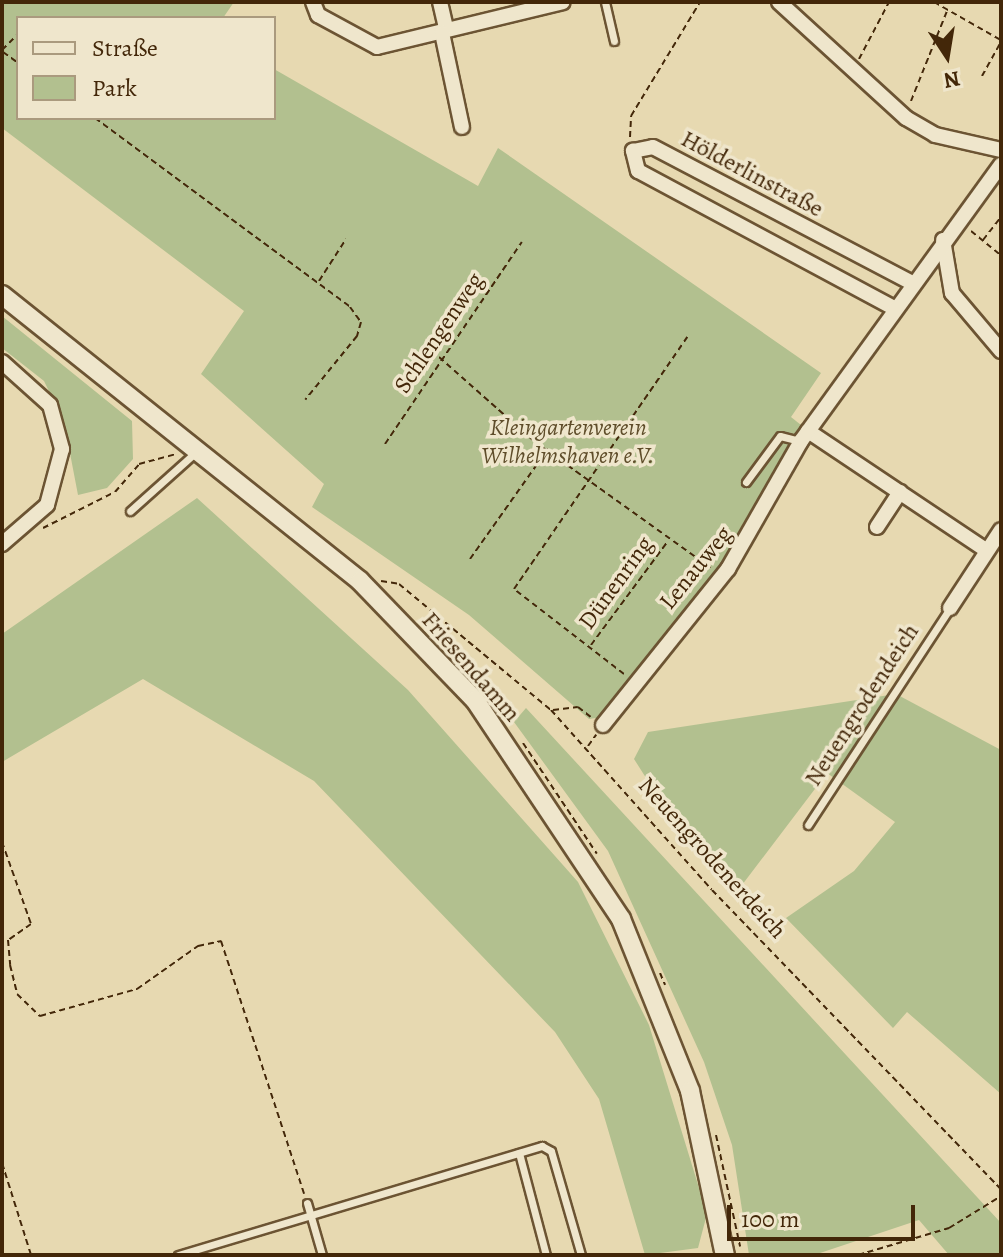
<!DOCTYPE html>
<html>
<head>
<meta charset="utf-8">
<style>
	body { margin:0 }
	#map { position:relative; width:1003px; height:1257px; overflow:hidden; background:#e7d9b1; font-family:Alegreya,serif }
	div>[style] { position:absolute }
	.green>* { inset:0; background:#b2c08f }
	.path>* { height:2px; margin-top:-1px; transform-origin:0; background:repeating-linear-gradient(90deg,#432709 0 6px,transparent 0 10px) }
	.roads { filter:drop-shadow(2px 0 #6c5433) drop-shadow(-2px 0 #6c5433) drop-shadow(0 2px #6c5433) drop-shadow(0 -2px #6c5433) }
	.service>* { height:7px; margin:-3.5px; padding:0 3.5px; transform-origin:3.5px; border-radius:3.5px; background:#efe6cc }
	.minor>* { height:14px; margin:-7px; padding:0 7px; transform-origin:7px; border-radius:7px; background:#efe6cc }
	.secondary>* { height:18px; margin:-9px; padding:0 9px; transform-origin:9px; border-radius:9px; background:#efe6cc }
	span { translate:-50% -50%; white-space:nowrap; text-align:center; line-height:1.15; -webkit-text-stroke:7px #efe6cc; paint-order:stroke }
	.street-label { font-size:24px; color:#432709 }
	.park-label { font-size:24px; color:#5f4d2a; font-style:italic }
	.frame { position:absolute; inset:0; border:4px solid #432709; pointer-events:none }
	.legend { position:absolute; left:16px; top:16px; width:260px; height:104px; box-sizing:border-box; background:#efe6cc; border:2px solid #aa9a7e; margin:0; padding:10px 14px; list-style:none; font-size:24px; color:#432709 }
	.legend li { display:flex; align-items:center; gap:16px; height:40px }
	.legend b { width:40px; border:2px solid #aa9a7e }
	.north { position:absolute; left:907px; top:16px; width:80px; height:80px; -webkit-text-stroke:6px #efe6cc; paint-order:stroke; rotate:168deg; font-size:22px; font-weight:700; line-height:32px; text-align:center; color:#432709 }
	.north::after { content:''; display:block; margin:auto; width:28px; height:36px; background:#432709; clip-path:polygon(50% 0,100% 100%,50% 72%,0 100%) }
	.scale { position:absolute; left:727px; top:1205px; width:188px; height:36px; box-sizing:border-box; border:4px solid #432709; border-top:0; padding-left:10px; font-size:24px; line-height:28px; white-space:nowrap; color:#432709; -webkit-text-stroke:6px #efe6cc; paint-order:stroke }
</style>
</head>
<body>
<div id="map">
	<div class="green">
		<i style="clip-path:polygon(2px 2px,234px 2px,223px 18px,18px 18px,18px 118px,274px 118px,274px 69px,478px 186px,498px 148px,821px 373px,791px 417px,801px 425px,759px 516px,602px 717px,589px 719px,469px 615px,312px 507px,324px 484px,201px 374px,244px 311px,2px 128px)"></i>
		<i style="clip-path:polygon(2px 316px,132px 421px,133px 459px,107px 488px,78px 495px,64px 422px,44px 381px,2px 348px)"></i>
		<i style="clip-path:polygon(197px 498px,408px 690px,578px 882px,649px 1025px,707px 1214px,698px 1248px,645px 1255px,599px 1099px,555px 1032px,314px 781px,143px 679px,2px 762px,2px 634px)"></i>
		<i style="clip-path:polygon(896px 694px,1001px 750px,1001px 1094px,907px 1012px,893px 1028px,786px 918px,854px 871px,895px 822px,827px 773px,742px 885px,676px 825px,634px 759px,648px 732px)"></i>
		<i style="clip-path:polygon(526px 708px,1001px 1223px,1001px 1255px,949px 1255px,919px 1220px,814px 1255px,749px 1255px,732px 1145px,704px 1062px,608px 851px,514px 722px)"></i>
	</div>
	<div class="path">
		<i style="left:934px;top:2px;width:77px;rotate:29.6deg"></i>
		<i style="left:2px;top:50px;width:23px;rotate:-45deg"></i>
		<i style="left:3px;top:52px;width:19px;rotate:36deg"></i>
		<i style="left:859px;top:59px;width:64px;rotate:-62.2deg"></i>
		<i style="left:982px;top:76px;width:39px;rotate:-61deg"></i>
		<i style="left:911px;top:101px;width:97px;rotate:-68.2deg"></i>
		<i style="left:95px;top:118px;width:317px;rotate:36.5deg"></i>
		<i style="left:350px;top:307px;width:19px;rotate:54deg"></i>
		<i style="left:361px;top:322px;width:15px;rotate:106deg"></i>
		<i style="left:357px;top:336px;width:82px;rotate:129.1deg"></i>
		<i style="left:630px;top:137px;width:21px;rotate:-87deg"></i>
		<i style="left:631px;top:116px;width:133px;rotate:-58.8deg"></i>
		<i style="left:971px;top:231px;width:38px;rotate:39deg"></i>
		<i style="left:983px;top:240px;width:29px;rotate:-52deg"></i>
		<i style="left:319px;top:281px;width:50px;rotate:-57.3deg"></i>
		<i style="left:439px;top:357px;width:128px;rotate:41.5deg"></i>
		<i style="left:535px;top:442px;width:216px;rotate:35.6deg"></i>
		<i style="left:385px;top:444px;width:244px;rotate:-55.9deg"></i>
		<i style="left:43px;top:528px;width:80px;rotate:-26.6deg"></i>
		<i style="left:115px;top:492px;width:37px;rotate:-49deg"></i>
		<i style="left:139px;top:464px;width:39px;rotate:-15deg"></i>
		<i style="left:470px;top:559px;width:135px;rotate:-54.7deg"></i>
		<i style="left:381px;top:581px;width:18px;rotate:9deg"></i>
		<i style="left:399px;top:584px;width:197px;rotate:39.7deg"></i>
		<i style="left:551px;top:710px;width:241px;rotate:48.2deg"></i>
		<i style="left:712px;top:890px;width:416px;rotate:46deg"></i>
		<i style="left:591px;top:645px;width:129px;rotate:-53.5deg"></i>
		<i style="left:624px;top:674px;width:139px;rotate:-142.3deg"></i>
		<i style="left:514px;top:589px;width:306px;rotate:-55.5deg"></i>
		<i style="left:553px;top:710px;width:25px;rotate:-7deg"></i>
		<i style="left:578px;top:707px;width:16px;rotate:38deg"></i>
		<i style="left:523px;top:743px;width:133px;rotate:56.3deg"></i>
		<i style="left:588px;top:746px;width:14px;rotate:-54deg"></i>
		<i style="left:2px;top:842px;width:87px;rotate:70.5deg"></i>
		<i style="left:31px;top:924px;width:28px;rotate:145deg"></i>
		<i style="left:8px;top:940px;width:25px;rotate:85deg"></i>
		<i style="left:10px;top:965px;width:30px;rotate:76deg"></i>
		<i style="left:17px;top:994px;width:32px;rotate:44deg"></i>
		<i style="left:40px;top:1016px;width:101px;rotate:-15.6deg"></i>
		<i style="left:137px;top:989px;width:75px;rotate:-35.2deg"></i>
		<i style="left:198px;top:946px;width:24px;rotate:-12deg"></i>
		<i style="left:221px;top:941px;width:266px;rotate:71.8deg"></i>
		<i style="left:660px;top:973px;width:13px;rotate:67deg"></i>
		<i style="left:716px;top:1135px;width:114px;rotate:77.8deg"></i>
		<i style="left:2px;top:1163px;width:96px;rotate:72.5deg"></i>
		<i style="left:858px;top:1255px;width:95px;rotate:-16.5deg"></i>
		<i style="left:949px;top:1228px;width:61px;rotate:-31.6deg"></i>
	</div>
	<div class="roads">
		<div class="service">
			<i style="left:605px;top:2px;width:40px;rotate:77deg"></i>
			<i style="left:746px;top:482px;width:57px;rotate:-53.5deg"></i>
			<i style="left:780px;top:436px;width:21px;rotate:14deg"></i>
			<i style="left:130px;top:511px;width:90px;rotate:-41.8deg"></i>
			<i style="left:808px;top:825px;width:259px;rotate:-56.8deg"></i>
			<i style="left:519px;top:1153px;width:106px;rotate:75.2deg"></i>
			<i style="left:307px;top:1203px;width:54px;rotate:73.9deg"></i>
			<i style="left:178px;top:1255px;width:380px;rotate:-16.7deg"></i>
			<i style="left:542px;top:1146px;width:10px;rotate:29deg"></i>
			<i style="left:551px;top:1151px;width:108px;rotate:73.9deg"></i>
		</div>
		<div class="minor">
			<i style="left:313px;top:2px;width:14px;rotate:69deg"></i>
			<i style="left:318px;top:15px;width:67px;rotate:28.5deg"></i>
			<i style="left:377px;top:47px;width:191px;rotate:-13.6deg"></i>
			<i style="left:440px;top:2px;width:28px;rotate:77deg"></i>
			<i style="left:779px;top:2px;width:172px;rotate:42.4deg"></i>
			<i style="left:906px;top:118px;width:34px;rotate:30deg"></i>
			<i style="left:935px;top:135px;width:68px;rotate:12.8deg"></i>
			<i style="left:442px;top:33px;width:96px;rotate:78deg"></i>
			<i style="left:943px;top:240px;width:54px;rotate:80.4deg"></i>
			<i style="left:952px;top:293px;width:76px;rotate:49.8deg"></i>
			<i style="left:892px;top:307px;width:288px;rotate:-151.8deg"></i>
			<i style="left:638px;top:171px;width:21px;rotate:-104deg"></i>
			<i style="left:633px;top:151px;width:20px;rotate:-11deg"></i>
			<i style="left:653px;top:147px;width:290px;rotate:27.7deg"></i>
			<i style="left:2px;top:362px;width:64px;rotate:41.9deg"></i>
			<i style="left:50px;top:405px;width:46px;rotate:74.7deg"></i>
			<i style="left:62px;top:449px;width:58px;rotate:105deg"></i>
			<i style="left:47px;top:505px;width:60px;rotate:139.1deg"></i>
			<i style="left:808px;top:431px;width:214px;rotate:33.8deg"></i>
			<i style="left:877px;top:527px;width:42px;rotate:-56.7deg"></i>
			<i style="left:950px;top:608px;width:93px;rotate:-56.8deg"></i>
			<i style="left:603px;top:725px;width:200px;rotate:-51.3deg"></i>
			<i style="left:728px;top:569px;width:147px;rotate:-60.3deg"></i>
			<i style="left:801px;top:441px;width:341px;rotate:-54.1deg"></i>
		</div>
		<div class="secondary">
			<i style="left:2px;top:295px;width:458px;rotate:38.6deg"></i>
			<i style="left:360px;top:581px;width:165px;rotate:46deg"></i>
			<i style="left:475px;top:700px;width:263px;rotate:56.3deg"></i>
			<i style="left:621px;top:919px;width:185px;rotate:68.1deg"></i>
			<i style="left:690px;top:1091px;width:168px;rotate:78deg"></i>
		</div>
	</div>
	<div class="street-label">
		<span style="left:752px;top:174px;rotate:28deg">Hölderlinstraße</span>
		<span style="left:439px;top:333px;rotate:-56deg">Schlengenweg</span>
		<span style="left:696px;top:568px;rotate:-51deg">Lenauweg</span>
		<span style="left:616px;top:583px;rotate:-54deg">Dünenring</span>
		<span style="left:471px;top:667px;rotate:49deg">Friesendamm</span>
		<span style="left:862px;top:705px;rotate:-57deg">Neuengrodendeich</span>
		<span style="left:712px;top:858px;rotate:48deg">Neuengrodenerdeich</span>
	</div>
	<div class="park-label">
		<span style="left:568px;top:442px">Kleingartenverein<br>Wilhelmshaven e.V.</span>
	</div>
	<div class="frame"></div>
	<ul class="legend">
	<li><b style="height:10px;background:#efe6cc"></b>Straße</li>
	<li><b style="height:22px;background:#b2c08f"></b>Park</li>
	</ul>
	<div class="north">N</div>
	<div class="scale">100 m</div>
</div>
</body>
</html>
